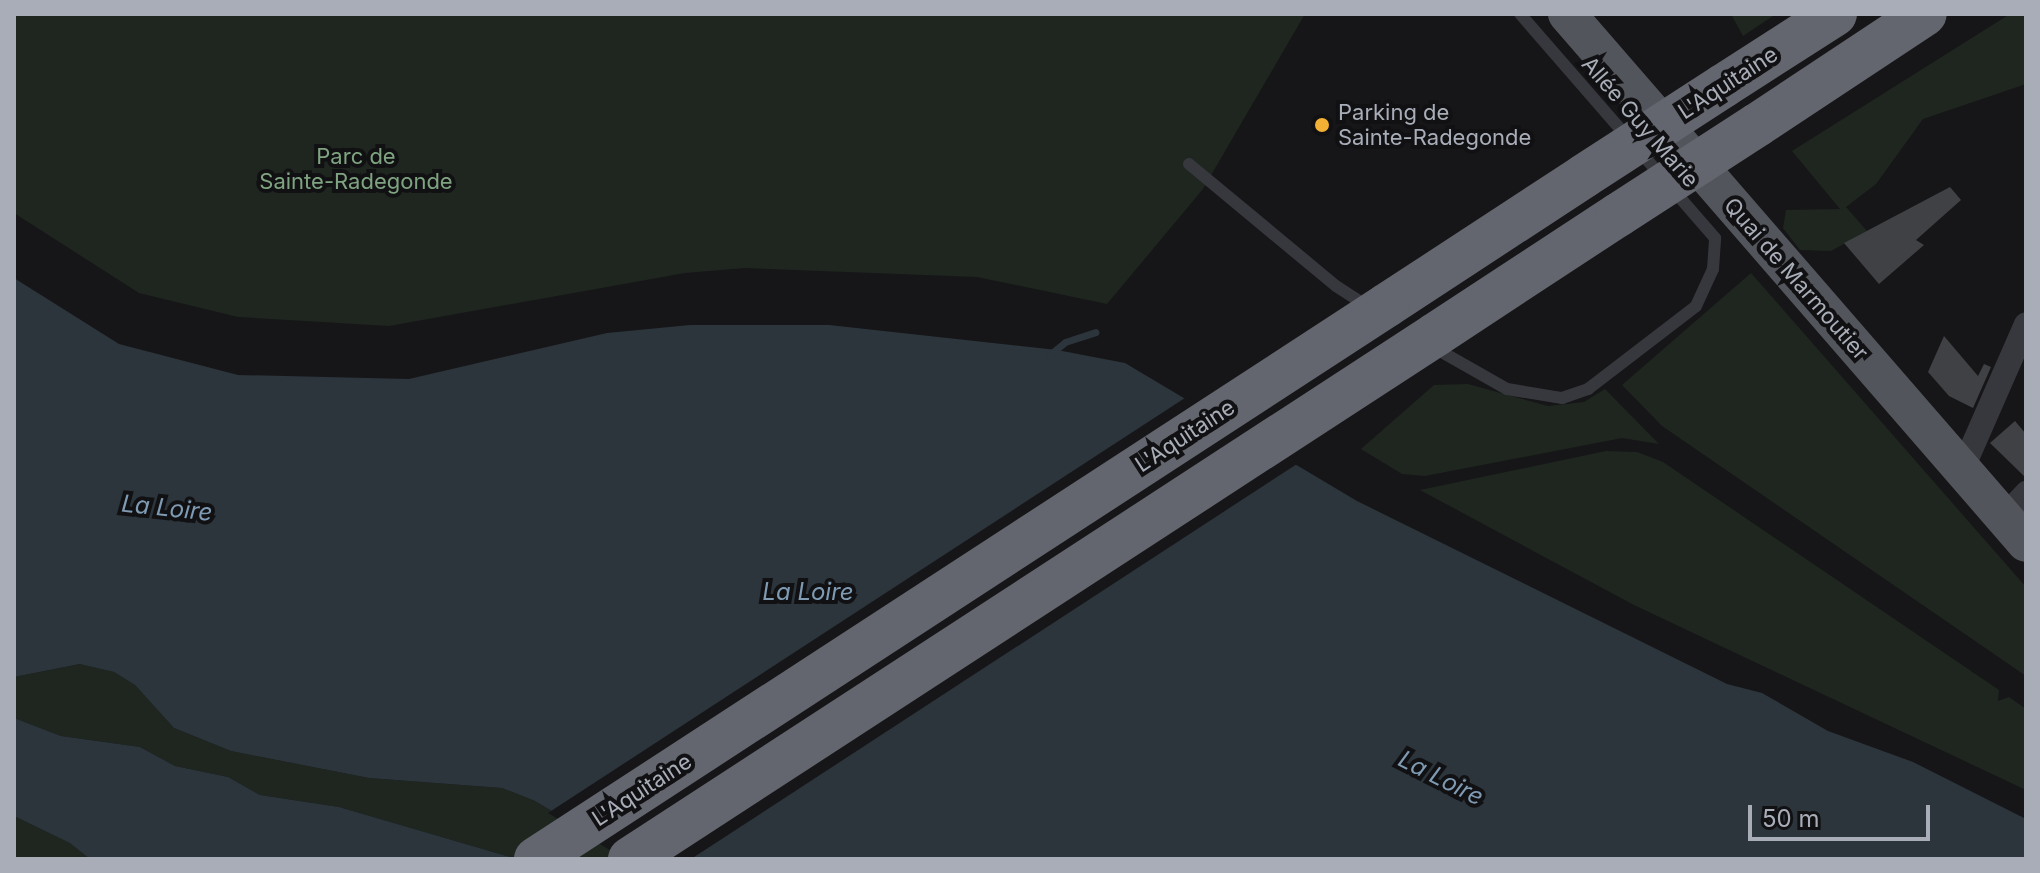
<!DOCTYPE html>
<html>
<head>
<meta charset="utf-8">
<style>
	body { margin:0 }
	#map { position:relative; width:2040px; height:873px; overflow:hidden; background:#161618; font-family:Inter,sans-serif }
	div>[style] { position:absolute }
	.green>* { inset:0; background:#1e261f }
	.water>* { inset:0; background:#2c353c }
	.pier>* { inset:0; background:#161618 }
	.stream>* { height:7px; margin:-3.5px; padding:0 3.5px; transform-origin:3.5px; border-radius:3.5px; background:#2c353c }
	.building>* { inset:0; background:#404145 }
	.service>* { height:12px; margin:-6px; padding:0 6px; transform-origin:6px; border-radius:6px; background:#37383d }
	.minor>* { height:24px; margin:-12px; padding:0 12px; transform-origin:12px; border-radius:12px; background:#37383d }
	.primary>* { height:38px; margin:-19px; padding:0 19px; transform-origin:19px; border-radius:19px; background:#53555c }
	.motorway>* { height:44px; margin:-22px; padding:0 22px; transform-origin:22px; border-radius:22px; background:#63666e }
	.motorway-bridge>* { height:44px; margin:-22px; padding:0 22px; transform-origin:22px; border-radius:22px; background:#63666e }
	.dots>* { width:22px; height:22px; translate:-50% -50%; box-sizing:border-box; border:4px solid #111113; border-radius:50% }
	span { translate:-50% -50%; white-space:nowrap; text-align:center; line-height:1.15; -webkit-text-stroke:8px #111113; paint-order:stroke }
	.street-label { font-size:22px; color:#a8adb8 }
	.poi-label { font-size:22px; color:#a8adb8 }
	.left { translate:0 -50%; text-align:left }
	.park-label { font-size:22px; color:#7fa381 }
	.water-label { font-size:24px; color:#7f9bb3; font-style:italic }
	.frame { position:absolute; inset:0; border:16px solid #a8adb8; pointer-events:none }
	.scale { position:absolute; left:1748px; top:805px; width:182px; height:36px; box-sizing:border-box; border:4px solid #a8adb8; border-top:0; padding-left:10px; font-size:24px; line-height:28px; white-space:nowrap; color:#a8adb8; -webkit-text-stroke:6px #111113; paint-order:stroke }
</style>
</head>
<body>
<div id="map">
	<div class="green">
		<i style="clip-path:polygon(14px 14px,1305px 14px,1203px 189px,1107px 304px,977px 277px,745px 268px,685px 273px,389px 326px,238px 317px,139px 293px,14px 213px)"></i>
		<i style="clip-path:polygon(1731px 14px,1776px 14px,1743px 36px)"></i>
		<i style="clip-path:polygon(2010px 14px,2026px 14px,2026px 84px,1923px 119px,1876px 184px,1846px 207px,1867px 231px,1831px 251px,1800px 250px,1783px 228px,1786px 210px,1840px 209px,1792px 151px)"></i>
		<i style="clip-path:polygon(1751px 273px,2026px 587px,2026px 676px,1662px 426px,1622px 385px)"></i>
		<i style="clip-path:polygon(1468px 384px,1548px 406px,1584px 402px,1605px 389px,1659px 444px,1622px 438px,1425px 476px,1402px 474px,1361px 449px,1434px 385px)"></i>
		<i style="clip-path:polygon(1606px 451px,1637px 452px,1663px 462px,1999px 690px,1998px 701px,2009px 697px,2026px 709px,2026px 790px,1634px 605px,1420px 490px)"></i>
		<i style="clip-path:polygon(81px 664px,114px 672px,135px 685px,174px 728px,231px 751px,369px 778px,502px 788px,535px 801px,633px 859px,517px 859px,339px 807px,260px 795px,228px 777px,175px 766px,140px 747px,61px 736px,14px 718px,14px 677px)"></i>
		<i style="clip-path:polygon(14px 816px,71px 843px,90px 859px,14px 859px)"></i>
	</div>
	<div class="water">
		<i style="clip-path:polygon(14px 278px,119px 344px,238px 375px,409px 379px,607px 333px,690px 325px,829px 325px,1057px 350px,1125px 363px,1357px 501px,1727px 684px,1762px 693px,1828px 731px,1913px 762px,2026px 819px,2026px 859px,633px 859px,535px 801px,502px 788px,369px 778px,231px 751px,174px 728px,135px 685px,114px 672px,80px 664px,14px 677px)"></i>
		<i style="clip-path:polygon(14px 718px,61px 736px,140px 747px,175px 766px,228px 777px,260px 795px,339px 807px,517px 859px,90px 859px,70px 843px,14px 816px)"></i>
	</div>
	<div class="pier">
		<i style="clip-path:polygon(1188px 396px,1300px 462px,691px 859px,625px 859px,548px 813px)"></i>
	</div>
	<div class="stream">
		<i style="left:1048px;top:356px;width:22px;rotate:-39deg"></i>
		<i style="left:1065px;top:342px;width:32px;rotate:-18deg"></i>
	</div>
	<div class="building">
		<i style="clip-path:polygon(1950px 187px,1961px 200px,1916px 240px,1924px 245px,1879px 284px,1844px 243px)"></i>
		<i style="clip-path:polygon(1944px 336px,1978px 376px,1984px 364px,1991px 367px,1973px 408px,1949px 396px,1928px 372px)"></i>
		<i style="clip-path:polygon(2015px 421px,2026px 434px,2026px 478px,1990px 443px)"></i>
	</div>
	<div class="service">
		<i style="left:1189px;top:164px;width:191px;rotate:39.7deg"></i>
		<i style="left:1336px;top:286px;width:40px;rotate:32.9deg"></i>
		<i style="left:1433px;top:347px;width:85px;rotate:29.6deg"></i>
		<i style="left:1507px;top:389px;width:56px;rotate:9.3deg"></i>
		<i style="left:1562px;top:398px;width:28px;rotate:-19deg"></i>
		<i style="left:1588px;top:389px;width:136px;rotate:-37.5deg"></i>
		<i style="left:1696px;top:306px;width:41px;rotate:-65.3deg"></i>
		<i style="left:1713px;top:269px;width:31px;rotate:-86deg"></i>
		<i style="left:1715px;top:238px;width:297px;rotate:-131deg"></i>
	</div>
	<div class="minor">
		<i style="left:1962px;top:470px;width:159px;rotate:-66.3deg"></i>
		<i style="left:2004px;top:517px;width:33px;rotate:-47deg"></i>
	</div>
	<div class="primary">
		<i style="left:1567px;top:14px;width:700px;rotate:49.05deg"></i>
	</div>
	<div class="motorway">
		<i style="left:1723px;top:86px;width:133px;rotate:-32.7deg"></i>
		<i style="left:1757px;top:125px;width:201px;rotate:-33.5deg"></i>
		<i style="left:1387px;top:305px;width:235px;rotate:-33.2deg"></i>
		<i style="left:1435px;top:335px;width:219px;rotate:-33.3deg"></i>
	</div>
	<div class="motorway-bridge">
		<i style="left:1584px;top:176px;width:166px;rotate:-32.9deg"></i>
		<i style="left:1618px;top:215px;width:166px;rotate:-32.9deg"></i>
		<i style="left:536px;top:859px;width:1015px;rotate:-33.06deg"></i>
		<i style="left:630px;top:859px;width:961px;rotate:-33.06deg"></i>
	</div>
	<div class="dots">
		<i style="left:1322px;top:125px;background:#f2b134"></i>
	</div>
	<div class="street-label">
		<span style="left:1728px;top:83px;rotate:-33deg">L'Aquitaine</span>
		<span style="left:1640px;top:122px;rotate:49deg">Allée Guy Marie</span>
		<span style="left:1796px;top:279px;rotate:49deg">Quai de Marmoutier</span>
		<span style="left:1185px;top:436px;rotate:-33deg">L'Aquitaine</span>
		<span style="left:642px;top:790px;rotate:-33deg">L'Aquitaine</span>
	</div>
	<div class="poi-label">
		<span class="left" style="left:1338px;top:125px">Parking de<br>Sainte-Radegonde</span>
	</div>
	<div class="park-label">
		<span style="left:356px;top:169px">Parc de<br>Sainte-Radegonde</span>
	</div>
	<div class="water-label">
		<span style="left:167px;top:508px;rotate:6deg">La Loire</span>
		<span style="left:808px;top:592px">La Loire</span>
		<span style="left:1441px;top:778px;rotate:27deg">La Loire</span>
	</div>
	<div class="frame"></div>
	<div class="scale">50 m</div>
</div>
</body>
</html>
